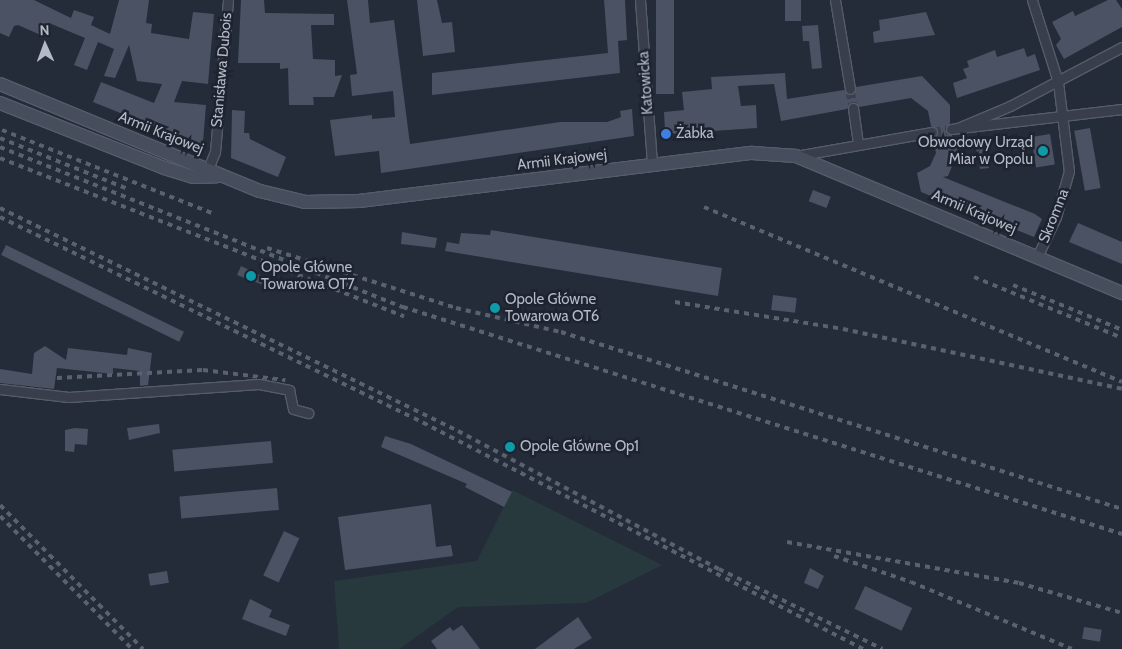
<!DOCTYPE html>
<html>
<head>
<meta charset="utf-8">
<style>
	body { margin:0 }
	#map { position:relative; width:1122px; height:649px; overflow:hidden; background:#242c3a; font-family:Cabin,sans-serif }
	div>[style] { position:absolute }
	.green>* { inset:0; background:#27393c }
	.building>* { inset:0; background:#4a5263; transform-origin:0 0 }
	.street-tunnel>* { height:9px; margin-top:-4.5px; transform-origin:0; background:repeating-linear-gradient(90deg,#39414f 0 9px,transparent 0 13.5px) }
	.roads { filter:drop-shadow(1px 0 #565c69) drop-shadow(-1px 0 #565c69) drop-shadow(0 1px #565c69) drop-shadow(0 -1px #565c69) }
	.street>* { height:9px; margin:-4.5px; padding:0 4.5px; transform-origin:4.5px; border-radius:4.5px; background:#383e4b }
	.secondary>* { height:12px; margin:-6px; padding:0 6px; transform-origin:6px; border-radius:6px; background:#464d5d }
	.rail>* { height:4px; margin-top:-2px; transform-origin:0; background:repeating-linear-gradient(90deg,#5a6271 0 5px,transparent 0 10px) }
	.dots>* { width:14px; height:14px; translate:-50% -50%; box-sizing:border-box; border:2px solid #1d232f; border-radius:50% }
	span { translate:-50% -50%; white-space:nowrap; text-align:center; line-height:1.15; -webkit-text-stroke:5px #1d232f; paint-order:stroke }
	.street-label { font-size:15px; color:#b3b9c6 }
	.poi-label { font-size:15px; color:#b3b9c6 }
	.left { translate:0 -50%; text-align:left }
	.right { translate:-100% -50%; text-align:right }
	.north { position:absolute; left:20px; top:20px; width:50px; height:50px; -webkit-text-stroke:4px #1d232f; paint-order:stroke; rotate:358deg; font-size:14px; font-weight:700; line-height:20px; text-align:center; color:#b3b9c6 }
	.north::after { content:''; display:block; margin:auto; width:18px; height:22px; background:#b3b9c6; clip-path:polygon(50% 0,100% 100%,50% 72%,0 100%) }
</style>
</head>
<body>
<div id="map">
	<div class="green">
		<i style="clip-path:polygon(512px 490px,662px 565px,586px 603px,458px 607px,399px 649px,339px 649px,334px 581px,477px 561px)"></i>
	</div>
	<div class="building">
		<i style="clip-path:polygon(0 0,34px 0,71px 18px,74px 10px,94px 17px,91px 25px,110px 34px,119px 0,149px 0,146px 23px,152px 24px,151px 33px,189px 39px,193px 12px,214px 14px,208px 84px,182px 81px,174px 102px,206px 105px,203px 142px,199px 145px,93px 102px,101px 82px,154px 103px,162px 84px,137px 81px,129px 45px,115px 78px,104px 76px,114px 49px,98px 42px,87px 70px,74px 65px,85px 38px,49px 23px,43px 36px,18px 25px,14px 26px,9px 37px,0 33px)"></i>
		<i style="clip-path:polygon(241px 0,264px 0,265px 13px,334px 14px,334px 25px,311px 25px,313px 59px,335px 60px,335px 76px,342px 75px,334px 97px,313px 97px,314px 105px,289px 105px,288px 68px,280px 69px,280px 63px,238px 63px)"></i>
		<i style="clip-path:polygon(347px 0,368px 0,370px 23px,394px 20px,410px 144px,560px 122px,607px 122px,621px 117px,620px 111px,632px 109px,634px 136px,381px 173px,379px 151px,335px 156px,330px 120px,372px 115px,372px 119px,395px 117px,393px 91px,352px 96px,350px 75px,357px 74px)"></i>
		<i style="clip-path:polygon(417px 0,437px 0,442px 23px,452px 22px,455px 52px,423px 56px)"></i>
		<i style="clip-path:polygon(604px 0,625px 0,627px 40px,618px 41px,620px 73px,432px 95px,432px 73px,608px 53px)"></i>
		<i style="left:656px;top:0;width:18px;height:94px"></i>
		<i style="left:785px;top:0;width:16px;height:21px"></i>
		<i style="clip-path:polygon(1108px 0,1116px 0,1122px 9px,1122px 27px,1064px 59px,1056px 45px,1061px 39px,1052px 22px,1073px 11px,1075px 16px)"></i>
		<i style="clip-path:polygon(926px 12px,935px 35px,874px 43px,873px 32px,880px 30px,879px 20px)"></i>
		<i style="clip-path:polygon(818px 25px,822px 68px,812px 69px,809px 41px,803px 41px,802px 26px)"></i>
		<i style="clip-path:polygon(1024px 48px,1027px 57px,1035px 54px,1040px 70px,957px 98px,953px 83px,967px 78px,963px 69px,969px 67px,967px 61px,995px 50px,997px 57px)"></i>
		<i style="clip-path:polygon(785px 73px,787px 99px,844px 90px,852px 95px,856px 87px,922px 76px,950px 105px,950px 123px,945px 130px,952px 135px,958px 152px,948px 176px,943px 177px,1035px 214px,1042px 219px,1034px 237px,921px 192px,917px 173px,930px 166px,936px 153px,933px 138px,938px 131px,931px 126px,928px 111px,911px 98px,859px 107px,852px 102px,847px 109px,781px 121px,774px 84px,738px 86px,741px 106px,756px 105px,757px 128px,669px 134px,665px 131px,664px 112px,684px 110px,682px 92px,712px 89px,711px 77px)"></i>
		<i style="clip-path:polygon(232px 110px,245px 111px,244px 133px,249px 133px,250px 139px,286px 157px,278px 177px,231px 158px)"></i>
		<i style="left:1090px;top:128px;width:61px;height:16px;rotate:80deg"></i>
		<i style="left:1050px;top:134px;width:31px;height:19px;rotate:81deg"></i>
		<i style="clip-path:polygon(986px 146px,989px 168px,980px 169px,976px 148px)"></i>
		<i style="left:813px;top:190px;width:19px;height:12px;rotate:21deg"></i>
		<i style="clip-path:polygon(1078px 223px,1122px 242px,1122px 264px,1069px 242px)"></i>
		<i style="clip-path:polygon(491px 230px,722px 268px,718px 296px,445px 251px,447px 242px,459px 244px,461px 233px,490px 235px)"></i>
		<i style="clip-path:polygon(402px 232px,437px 238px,435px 248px,401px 244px)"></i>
		<i style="left:6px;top:245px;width:198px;height:11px;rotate:26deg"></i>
		<i style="clip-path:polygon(241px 266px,266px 278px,263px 285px,237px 275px)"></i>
		<i style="left:773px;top:295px;width:24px;height:15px;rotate:7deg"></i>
		<i style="clip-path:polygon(45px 346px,66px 360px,68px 348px,127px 355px,128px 348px,152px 353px,148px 385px,140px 386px,140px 371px,113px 368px,113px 374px,57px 368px,54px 389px,0 383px,0 369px,32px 374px,34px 353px)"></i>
		<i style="clip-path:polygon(159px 424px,160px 433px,129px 440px,127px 428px)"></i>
		<i style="clip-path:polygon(75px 428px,88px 429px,87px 445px,75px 444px,74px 452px,65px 451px,65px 430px)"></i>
		<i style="clip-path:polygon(385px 436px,411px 444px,512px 492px,504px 507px,465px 487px,467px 484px,381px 447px)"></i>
		<i style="left:271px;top:441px;width:22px;height:99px;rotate:85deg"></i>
		<i style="left:277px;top:488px;width:22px;height:98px;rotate:85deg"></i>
		<i style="clip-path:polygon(431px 504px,436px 547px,451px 545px,453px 556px,345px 570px,338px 517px)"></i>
		<i style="left:284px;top:531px;width:17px;height:49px;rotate:25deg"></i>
		<i style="clip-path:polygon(810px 568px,824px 576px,818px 589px,804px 583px)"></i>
		<i style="left:167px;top:571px;width:12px;height:19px;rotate:81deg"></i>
		<i style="left:865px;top:586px;width:52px;height:25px;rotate:25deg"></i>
		<i style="clip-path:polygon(250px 599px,272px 610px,269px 617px,290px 625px,286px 636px,242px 619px)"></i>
		<i style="clip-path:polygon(578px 617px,592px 638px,574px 649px,535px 649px)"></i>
		<i style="clip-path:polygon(462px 625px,480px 649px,437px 649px,431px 641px,450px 627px,453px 631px)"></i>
		<i style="left:1084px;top:627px;width:18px;height:12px;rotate:9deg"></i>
	</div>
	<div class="street-tunnel">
		<i style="left:850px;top:89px;width:19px;rotate:81deg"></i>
		<i style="left:932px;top:132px;width:19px;rotate:-9deg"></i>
	</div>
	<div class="roads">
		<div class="street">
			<i style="left:640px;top:0;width:165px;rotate:85.8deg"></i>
			<i style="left:835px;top:0;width:90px;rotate:80.4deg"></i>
			<i style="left:1032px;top:0;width:86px;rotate:72.4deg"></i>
			<i style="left:1058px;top:82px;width:90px;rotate:83deg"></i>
			<i style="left:1069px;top:171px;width:48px;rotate:105.8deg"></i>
			<i style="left:1056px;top:217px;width:44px;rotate:115.4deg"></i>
			<i style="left:853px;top:108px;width:35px;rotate:82deg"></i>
			<i style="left:958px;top:128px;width:56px;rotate:-22.9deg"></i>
			<i style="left:1010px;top:106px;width:127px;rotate:-27.8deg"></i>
			<i style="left:951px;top:129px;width:172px;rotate:-6.7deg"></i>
			<i style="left:796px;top:156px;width:138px;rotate:-10deg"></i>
			<i style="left:208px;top:169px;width:18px;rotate:-68deg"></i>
			<i style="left:215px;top:152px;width:153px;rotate:-85.1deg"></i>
			<i style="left:0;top:389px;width:69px;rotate:6.6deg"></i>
			<i style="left:69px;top:397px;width:190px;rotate:-3.9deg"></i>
			<i style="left:259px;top:384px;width:31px;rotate:11deg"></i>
			<i style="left:289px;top:390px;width:19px;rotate:78deg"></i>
			<i style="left:293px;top:409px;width:16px;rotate:15deg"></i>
		</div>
		<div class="secondary">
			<i style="left:0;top:84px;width:281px;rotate:22.4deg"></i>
			<i style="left:260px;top:191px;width:46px;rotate:13.7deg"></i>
			<i style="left:305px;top:202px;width:54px;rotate:-1.1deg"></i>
			<i style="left:359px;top:201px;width:396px;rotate:-7deg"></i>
			<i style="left:752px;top:153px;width:44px;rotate:3.9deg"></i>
			<i style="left:796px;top:156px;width:354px;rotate:22.8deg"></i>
			<i style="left:0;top:103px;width:176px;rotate:21.6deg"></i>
			<i style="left:164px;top:168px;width:30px;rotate:17deg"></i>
			<i style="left:193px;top:177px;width:24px;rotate:-2deg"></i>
		</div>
	</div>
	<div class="rail">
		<i style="left:2px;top:130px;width:226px;rotate:21.6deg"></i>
		<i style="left:0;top:138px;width:138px;rotate:21.7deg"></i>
		<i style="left:0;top:147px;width:434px;rotate:21.7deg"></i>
		<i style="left:403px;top:307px;width:754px;rotate:17.52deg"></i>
		<i style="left:0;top:158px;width:434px;rotate:21.4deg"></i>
		<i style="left:704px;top:207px;width:453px;rotate:22.7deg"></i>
		<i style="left:0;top:208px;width:509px;rotate:25.96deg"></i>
		<i style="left:458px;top:431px;width:295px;rotate:27.9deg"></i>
		<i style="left:719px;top:569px;width:182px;rotate:26.1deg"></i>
		<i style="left:0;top:217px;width:460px;rotate:25.9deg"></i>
		<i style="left:414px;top:418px;width:505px;rotate:27.22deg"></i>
		<i style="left:267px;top:248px;width:198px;rotate:17.6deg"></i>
		<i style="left:456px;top:308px;width:108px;rotate:12.9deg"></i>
		<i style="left:561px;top:332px;width:588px;rotate:17.51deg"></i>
		<i style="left:974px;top:277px;width:160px;rotate:22.4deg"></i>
		<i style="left:1013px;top:285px;width:118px;rotate:22.4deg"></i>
		<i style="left:675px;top:302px;width:170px;rotate:9.1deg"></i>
		<i style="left:843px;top:329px;width:285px;rotate:12.1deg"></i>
		<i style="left:57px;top:378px;width:146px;rotate:-3.1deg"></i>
		<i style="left:203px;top:370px;width:83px;rotate:7deg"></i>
		<i style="left:0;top:505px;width:203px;rotate:45.2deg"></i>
		<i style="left:0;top:516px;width:187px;rotate:45.2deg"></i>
		<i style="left:787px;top:542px;width:236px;rotate:10deg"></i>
		<i style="left:1019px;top:583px;width:107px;rotate:16.2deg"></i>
		<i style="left:834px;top:556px;width:81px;rotate:18.7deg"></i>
		<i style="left:911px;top:582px;width:174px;rotate:22.6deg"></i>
	</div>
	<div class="dots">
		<i style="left:666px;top:134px;background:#3f7fe0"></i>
		<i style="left:1043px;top:151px;background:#0f9aa8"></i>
		<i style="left:251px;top:276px;background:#0f9aa8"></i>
		<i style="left:495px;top:308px;background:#0f9aa8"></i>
		<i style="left:510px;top:447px;background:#0f9aa8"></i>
	</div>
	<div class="street-label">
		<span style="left:222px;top:70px;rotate:-85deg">Stanisława Dubois</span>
		<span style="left:646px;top:83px;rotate:-94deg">Katowicka</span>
		<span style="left:161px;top:133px;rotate:22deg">Armii Krajowej</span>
		<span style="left:562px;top:160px;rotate:-7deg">Armii Krajowej</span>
		<span style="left:974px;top:212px;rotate:23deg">Armii Krajowej</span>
		<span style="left:1054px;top:216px;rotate:-68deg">Skromna</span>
	</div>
	<div class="poi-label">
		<span class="left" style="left:676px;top:134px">Żabka</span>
		<span class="right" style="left:1033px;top:151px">Obwodowy Urząd<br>Miar w Opolu</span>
		<span class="left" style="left:261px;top:276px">Opole Główne<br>Towarowa OT7</span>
		<span class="left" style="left:505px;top:308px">Opole Główne<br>Towarowa OT6</span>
		<span class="left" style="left:520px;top:447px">Opole Główne Op1</span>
	</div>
	<div class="north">N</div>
</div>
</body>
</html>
